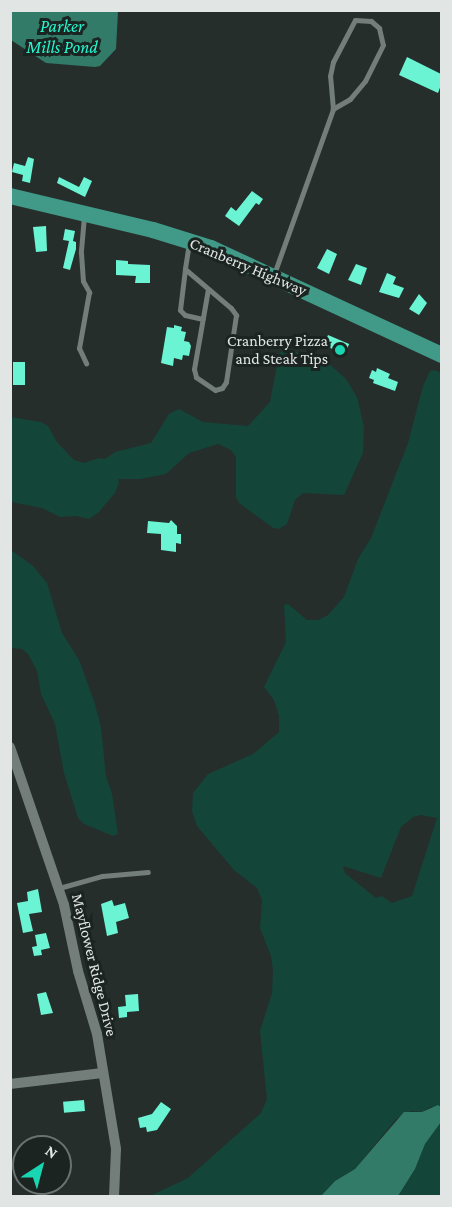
<!DOCTYPE html>
<html>
<head>
<meta charset="utf-8">
<style>
	body { margin:0 }
	#map { position:relative; width:452px; height:1207px; overflow:hidden; background:#252e2b; font-family:"Crimson Pro",serif }
	div>[style] { position:absolute }
	.green>* { inset:0; background:#144539 }
	.water>* { inset:0; background:#327b69 }
	.building>* { inset:0; background:#6af4d3; transform-origin:0 0 }
	.lane>* { height:5px; margin:-2.5px; padding:0 2.5px; transform-origin:2.5px; border-radius:2.5px; background:#737d7a }
	.street>* { height:10px; margin:-5px; padding:0 5px; transform-origin:5px; border-radius:5px; background:#737d7a }
	.primary>* { height:16px; margin:-8px; padding:0 8px; transform-origin:8px; border-radius:8px; background:#419987 }
	.dots>* { width:16px; height:16px; translate:-50% -50%; box-sizing:border-box; border:3px solid #1b2421; border-radius:50% }
	span { translate:-50% -50%; white-space:nowrap; text-align:center; line-height:1.15; -webkit-text-stroke:6px #1b2421; paint-order:stroke }
	.street-label { font-size:16px; color:#e1e6e5 }
	.poi-label { font-size:16px; color:#e1e6e5 }
	.right { translate:-100% -50%; text-align:right }
	.water-label { font-size:18px; color:#26f6cf; font-style:italic }
	.frame { position:absolute; inset:0; border:12px solid #e1e6e5; pointer-events:none }
	.north { position:absolute; left:12px; top:1135px; width:60px; height:60px; box-sizing:border-box; background:#1b2421; border:2px solid #6a726f; border-radius:50%; rotate:36deg; font-size:16px; font-weight:700; line-height:24px; text-align:center; color:#e1e6e5 }
	.north::after { content:''; display:block; margin:auto; width:21px; height:27px; background:#19d5b2; clip-path:polygon(50% 0,100% 100%,50% 72%,0 100%) }
</style>
</head>
<body>
<div id="map">
	<div class="green">
		<i style="clip-path:polygon(285px 347px,328px 363px,346px 379px,357px 397px,364px 427px,363px 453px,344px 495px,303px 493px,295px 500px,287px 524px,279px 529px,273px 528px,239px 503px,236px 497px,236px 457px,231px 450px,218px 444px,189px 453px,166px 474px,140px 479px,118px 479px,119px 483px,115px 493px,98px 513px,89px 519px,76px 516px,60px 517px,42px 508px,11px 502px,11px 417px,41px 422px,48px 426px,57px 442px,74px 460px,84px 463px,99px 458px,105px 459px,115px 452px,151px 443px,169px 414px,179px 409px,203px 422px,248px 426px,270px 402px,279px 354px)"></i>
		<i style="clip-path:polygon(evenodd,434px 370px,442px 373px,441px 1107px,431px 1107px,422px 1112px,411px 1111px,396px 1119px,355px 1169px,335px 1181px,321px 1196px,150px 1196px,188px 1178px,261px 1113px,267px 1099px,260px 1031px,272px 993px,273px 971px,271px 956px,260px 928px,262px 900px,257px 888px,234px 870px,197px 826px,192px 811px,193px 793px,208px 774px,253px 754px,279px 732px,279px 716px,274px 700px,264px 687px,286px 642px,284px 605px,288px 604px,307px 620px,318px 620px,328px 615px,344px 597px,358px 559px,371px 538px,408px 443px,423px 386px,430px 371px,434px 370px,421px 815px,437px 818px,412px 896px,392px 903px,382px 896px,376px 898px,345px 873px,343px 866px,381px 878px,401px 827px,413px 817px,421px 815px)"></i>
		<i style="clip-path:polygon(11px 550px,33px 566px,47px 583px,62px 633px,79px 660px,94px 701px,101px 727px,106px 776px,112px 794px,118px 834px,113px 836px,84px 824px,78px 818px,64px 773px,55px 724px,41px 694px,37px 671px,28px 654px,22px 649px,11px 648px)"></i>
		<i style="clip-path:polygon(441px 1122px,441px 1196px,398px 1196px,415px 1169px,425px 1144px)"></i>
	</div>
	<div class="water">
		<i style="clip-path:polygon(10px 11px,118px 11px,116px 49px,100px 66px,95px 67px,46px 63px,11px 40px)"></i>
		<i style="clip-path:polygon(438px 1105px,441px 1107px,441px 1122px,425px 1144px,415px 1169px,398px 1196px,321px 1196px,335px 1181px,355px 1169px,404px 1112px,422px 1112px)"></i>
	</div>
	<div class="building">
		<i style="clip-path:polygon(407px 57px,441px 74px,441px 85px,438px 93px,399px 75px)"></i>
		<i style="clip-path:polygon(28px 157px,34px 159px,30px 183px,22px 181px,23px 175px,12px 172px,14px 163px,25px 166px)"></i>
		<i style="clip-path:polygon(59px 177px,79px 187px,84px 177px,92px 181px,85px 197px,57px 183px)"></i>
		<i style="clip-path:polygon(252px 191px,263px 199px,259px 205px,256px 203px,239px 226px,225px 216px,231px 207px,236px 211px)"></i>
		<i style="clip-path:polygon(46px 226px,47px 251px,36px 252px,33px 227px)"></i>
		<i style="clip-path:polygon(65px 229px,75px 231px,73px 241px,76px 242px,76px 249px,70px 270px,63px 268px,69px 241px,63px 240px)"></i>
		<i style="clip-path:polygon(327px 249px,337px 254px,329px 274px,317px 268px)"></i>
		<i style="clip-path:polygon(116px 260px,128px 261px,128px 264px,150px 265px,150px 283px,135px 283px,136px 276px,116px 275px)"></i>
		<i style="clip-path:polygon(356px 264px,367px 268px,361px 285px,348px 280px)"></i>
		<i style="clip-path:polygon(387px 273px,396px 277px,393px 284px,404px 288px,399px 298px,379px 292px)"></i>
		<i style="clip-path:polygon(419px 294px,427px 303px,419px 315px,409px 309px)"></i>
		<i style="clip-path:polygon(174px 325px,182px 327px,181px 331px,186px 332px,184px 341px,189px 342px,191px 346px,189px 356px,183px 355px,182px 360px,174px 358px,173px 366px,161px 363px,167px 327px,174px 328px)"></i>
		<i style="left:328px;top:335px;width:23px;height:11px;rotate:23deg"></i>
		<i style="left:13px;top:362px;width:12px;height:23px"></i>
		<i style="clip-path:polygon(377px 368px,390px 374px,388px 378px,398px 382px,395px 391px,373px 383px,374px 380px,369px 378px,372px 370px,376px 372px)"></i>
		<i style="clip-path:polygon(171px 520px,177px 526px,177px 534px,181px 534px,181px 544px,176px 543px,176px 552px,161px 550px,161px 534px,147px 533px,148px 521px,169px 523px)"></i>
		<i style="clip-path:polygon(38px 889px,42px 912px,29px 914px,33px 931px,23px 933px,17px 903px,28px 901px,27px 892px)"></i>
		<i style="clip-path:polygon(112px 900px,114px 906px,125px 903px,129px 918px,116px 922px,118px 933px,107px 936px,101px 904px)"></i>
		<i style="clip-path:polygon(46px 933px,50px 948px,41px 950px,42px 955px,34px 956px,32px 947px,37px 946px,35px 935px)"></i>
		<i style="clip-path:polygon(46px 992px,53px 1013px,41px 1015px,37px 994px)"></i>
		<i style="clip-path:polygon(138px 994px,139px 1011px,127px 1012px,127px 1017px,119px 1018px,118px 1007px,126px 1006px,125px 995px)"></i>
		<i style="left:84px;top:1100px;width:11px;height:21px;rotate:85deg"></i>
		<i style="clip-path:polygon(161px 1102px,171px 1109px,157px 1130px,147px 1132px,146px 1127px,140px 1128px,138px 1118px,152px 1114px)"></i>
	</div>
	<div class="lane">
		<i style="left:84px;top:216px;width:37px;rotate:95deg"></i>
		<i style="left:81px;top:253px;width:28px;rotate:86deg"></i>
		<i style="left:83px;top:281px;width:13px;rotate:61deg"></i>
		<i style="left:89px;top:292px;width:57px;rotate:100.1deg"></i>
		<i style="left:79px;top:348px;width:17px;rotate:65deg"></i>
		<i style="left:189px;top:243px;width:26px;rotate:99deg"></i>
		<i style="left:185px;top:269px;width:60px;rotate:40.3deg"></i>
		<i style="left:231px;top:308px;width:9px;rotate:54deg"></i>
		<i style="left:236px;top:315px;width:68px;rotate:98.5deg"></i>
		<i style="left:226px;top:382px;width:7px;rotate:124deg"></i>
		<i style="left:222px;top:388px;width:7px;rotate:164deg"></i>
		<i style="left:215px;top:390px;width:23px;rotate:-146deg"></i>
		<i style="left:196px;top:377px;width:8px;rotate:-104deg"></i>
		<i style="left:194px;top:369px;width:81px;rotate:-80.1deg"></i>
		<i style="left:185px;top:269px;width:41px;rotate:97deg"></i>
		<i style="left:180px;top:310px;width:7px;rotate:45deg"></i>
		<i style="left:185px;top:315px;width:18px;rotate:13deg"></i>
		<i style="left:274px;top:274px;width:175px;rotate:-70.3deg"></i>
		<i style="left:333px;top:109px;width:33px;rotate:-95deg"></i>
		<i style="left:330px;top:76px;width:14px;rotate:-78deg"></i>
		<i style="left:333px;top:62px;width:47px;rotate:-62.4deg"></i>
		<i style="left:355px;top:20px;width:16px;rotate:4deg"></i>
		<i style="left:371px;top:21px;width:11px;rotate:41deg"></i>
		<i style="left:379px;top:28px;width:17px;rotate:77deg"></i>
		<i style="left:383px;top:45px;width:40px;rotate:116.6deg"></i>
		<i style="left:365px;top:81px;width:23px;rotate:130deg"></i>
		<i style="left:350px;top:99px;width:20px;rotate:150deg"></i>
		<i style="left:59px;top:888px;width:45px;rotate:-15.6deg"></i>
		<i style="left:102px;top:876px;width:46px;rotate:-5deg"></i>
	</div>
	<div class="street">
		<i style="left:10px;top:747px;width:167px;rotate:71.1deg"></i>
		<i style="left:64px;top:905px;width:67px;rotate:78deg"></i>
		<i style="left:78px;top:971px;width:66px;rotate:73.2deg"></i>
		<i style="left:97px;top:1034px;width:117px;rotate:80.6deg"></i>
		<i style="left:116px;top:1149px;width:47px;rotate:92.4deg"></i>
		<i style="left:10px;top:1084px;width:93px;rotate:-6.8deg"></i>
	</div>
	<div class="primary">
		<i style="left:10px;top:196px;width:147px;rotate:13.4deg"></i>
		<i style="left:153px;top:230px;width:61px;rotate:17.2deg"></i>
		<i style="left:211px;top:248px;width:255px;rotate:24.9deg"></i>
	</div>
	<div class="dots">
		<i style="left:340px;top:350px;background:#19d5b2"></i>
	</div>
	<div class="street-label">
		<span style="left:248px;top:267px;rotate:23deg">Cranberry Highway</span>
		<span style="left:94px;top:965px;rotate:76deg">Mayflower Ridge Drive</span>
	</div>
	<div class="poi-label">
		<span class="right" style="left:328px;top:350px">Cranberry Pizza<br>and Steak Tips</span>
	</div>
	<div class="water-label">
		<span style="left:62px;top:37px">Parker<br>Mills Pond</span>
	</div>
	<div class="frame"></div>
	<div class="north">N</div>
</div>
</body>
</html>
